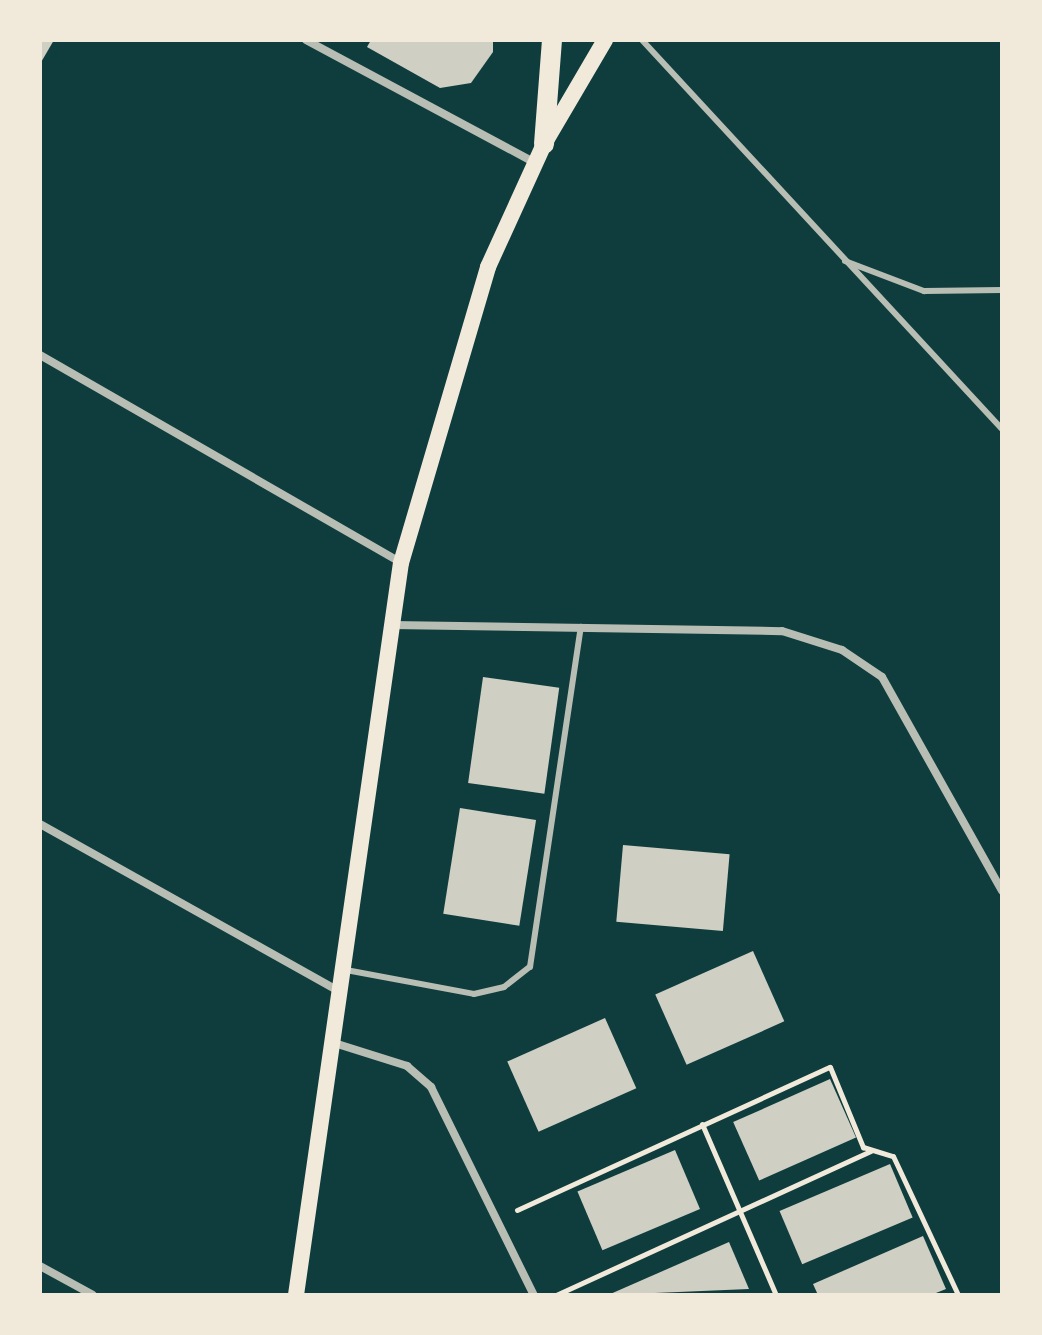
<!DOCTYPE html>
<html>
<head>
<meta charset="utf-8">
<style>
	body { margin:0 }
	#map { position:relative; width:1042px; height:1335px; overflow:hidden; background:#0f3d3e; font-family:Roboto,sans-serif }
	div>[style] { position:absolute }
	.building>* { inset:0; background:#cfcfc3; transform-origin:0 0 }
	.path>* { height:5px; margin:-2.5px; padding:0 2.5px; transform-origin:2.5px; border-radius:2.5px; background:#f1e9da }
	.service>* { height:6px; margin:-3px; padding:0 3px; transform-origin:3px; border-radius:3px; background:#b8beb3 }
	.minor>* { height:8px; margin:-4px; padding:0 4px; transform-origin:4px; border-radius:4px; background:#b8beb3 }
	.secondary>* { height:16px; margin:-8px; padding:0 8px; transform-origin:8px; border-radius:8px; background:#f1e9da }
	.primary>* { height:20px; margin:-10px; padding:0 10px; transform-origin:10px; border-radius:10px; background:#f1e9da }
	span { translate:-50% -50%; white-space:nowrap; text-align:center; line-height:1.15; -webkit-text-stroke:6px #f1e9da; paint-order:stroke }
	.frame { position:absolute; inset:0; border:42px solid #f1e9da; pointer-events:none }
</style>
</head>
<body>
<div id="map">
	<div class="building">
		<i style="clip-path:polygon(40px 40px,54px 40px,40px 64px)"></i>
		<i style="clip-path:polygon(371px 40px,493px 40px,493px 52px,471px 83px,440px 88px,367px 47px)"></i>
		<i style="left:483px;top:677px;width:77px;height:107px;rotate:8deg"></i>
		<i style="left:460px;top:808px;width:77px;height:107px;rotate:9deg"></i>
		<i style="left:623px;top:845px;width:107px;height:77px;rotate:5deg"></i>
		<i style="left:753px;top:951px;width:77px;height:107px;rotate:66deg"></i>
		<i style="left:605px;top:1018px;width:77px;height:107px;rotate:66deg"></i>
		<i style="left:830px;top:1079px;width:64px;height:106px;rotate:66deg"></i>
		<i style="left:675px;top:1150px;width:64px;height:106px;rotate:67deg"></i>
		<i style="left:890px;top:1164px;width:58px;height:120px;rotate:67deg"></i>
		<i style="clip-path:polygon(923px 1236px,946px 1289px,931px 1295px,818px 1295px,813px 1284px)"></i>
		<i style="clip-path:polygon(729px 1242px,749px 1289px,608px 1295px)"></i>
	</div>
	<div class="path">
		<i style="left:702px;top:1124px;width:186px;rotate:66.6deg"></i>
		<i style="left:517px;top:1210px;width:344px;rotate:-24.6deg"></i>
		<i style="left:830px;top:1067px;width:87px;rotate:67.6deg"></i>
		<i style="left:863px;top:1147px;width:31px;rotate:17deg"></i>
		<i style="left:893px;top:1156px;width:153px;rotate:64.9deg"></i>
		<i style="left:556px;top:1295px;width:346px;rotate:-24.6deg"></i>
	</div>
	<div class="service">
		<i style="left:642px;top:40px;width:530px;rotate:47.22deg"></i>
		<i style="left:845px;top:261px;width:85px;rotate:20.8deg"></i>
		<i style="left:924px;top:291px;width:78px;rotate:-0.7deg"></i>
		<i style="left:346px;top:970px;width:130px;rotate:10.6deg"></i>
		<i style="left:474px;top:994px;width:31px;rotate:-13deg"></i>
		<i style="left:504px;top:987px;width:33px;rotate:-38deg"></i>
		<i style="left:530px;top:967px;width:344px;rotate:-81.5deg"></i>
	</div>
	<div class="minor">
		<i style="left:306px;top:40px;width:260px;rotate:28.2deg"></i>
		<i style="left:40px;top:355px;width:417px;rotate:29.9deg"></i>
		<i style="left:392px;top:625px;width:390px;rotate:0.9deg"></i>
		<i style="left:782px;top:631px;width:63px;rotate:17.6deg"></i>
		<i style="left:842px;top:650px;width:48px;rotate:34deg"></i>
		<i style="left:882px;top:677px;width:245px;rotate:60.7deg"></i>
		<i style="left:40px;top:824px;width:338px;rotate:29.2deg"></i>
		<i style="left:331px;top:1042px;width:80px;rotate:17.5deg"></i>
		<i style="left:407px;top:1066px;width:32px;rotate:41deg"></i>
		<i style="left:431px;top:1087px;width:232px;rotate:63.7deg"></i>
		<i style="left:40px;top:1266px;width:60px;rotate:28.7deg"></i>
	</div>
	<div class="secondary">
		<i style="left:296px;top:1295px;width:739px;rotate:-81.84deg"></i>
		<i style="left:401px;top:563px;width:309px;rotate:-73.6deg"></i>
		<i style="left:488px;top:267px;width:135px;rotate:-65.5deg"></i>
		<i style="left:544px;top:144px;width:121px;rotate:-59.6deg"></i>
	</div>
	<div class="primary">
		<i style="left:544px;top:144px;width:104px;rotate:-85.6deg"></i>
	</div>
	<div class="frame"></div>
</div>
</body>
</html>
